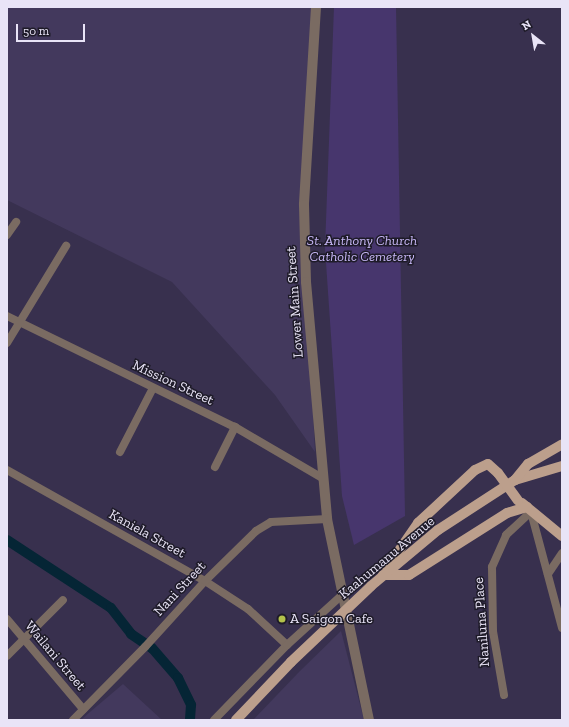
<!DOCTYPE html>
<html>
<head>
<meta charset="utf-8">
<style>
	body { margin:0 }
	#map { position:relative; width:569px; height:727px; overflow:hidden; background:#38304e; font-family:"Zilla Slab",serif }
	div>[style] { position:absolute }
	.built>* { inset:0; background:#43395d }
	.green>* { inset:0; background:#47366d }
	.canal>* { height:10px; margin:-5px; padding:0 5px; transform-origin:5px; border-radius:5px; background:#052535 }
	.minor>* { height:8px; margin:-4px; padding:0 4px; transform-origin:4px; border-radius:4px; background:#7a6b62 }
	.tertiary>* { height:10px; margin:-5px; padding:0 5px; transform-origin:5px; border-radius:5px; background:#7a6b62 }
	.primary>* { height:10px; margin:-5px; padding:0 5px; transform-origin:5px; border-radius:5px; background:#bc9f8c }
	.primary-bridge>* { height:10px; margin:-5px; padding:0 5px; transform-origin:5px; border-radius:5px; background:#bc9f8c }
	.dots>* { width:11px; height:11px; translate:-50% -50%; box-sizing:border-box; border:2px solid #1e1b28; border-radius:50% }
	span { translate:-50% -50%; white-space:nowrap; text-align:center; line-height:1.15; -webkit-text-stroke:3px #1e1b28; paint-order:stroke }
	.park-label { font-size:14px; color:#c7b7f6; font-style:italic }
	.street-label { font-size:14px; color:#e9e4f7 }
	.poi-label { font-size:14px; color:#e9e4f7 }
	.left { translate:0 -50%; text-align:left }
	.frame { position:absolute; inset:0; border:8px solid #e9e4f7; pointer-events:none }
	.north { position:absolute; left:513px; top:16px; width:40px; height:40px; -webkit-text-stroke:3px #1e1b28; paint-order:stroke; rotate:329deg; font-size:11px; font-weight:700; line-height:16px; text-align:center; color:#e9e4f7 }
	.north::after { content:''; display:block; margin:auto; width:14px; height:18px; background:#e9e4f7; clip-path:polygon(50% 0,100% 100%,50% 72%,0 100%) }
	.scale { position:absolute; left:16px; top:24px; width:69px; height:18px; box-sizing:border-box; border:2px solid #e9e4f7; border-top:0; padding-left:5px; font-size:12px; line-height:14px; white-space:nowrap; color:#e9e4f7; -webkit-text-stroke:3px #1e1b28; paint-order:stroke }
</style>
</head>
<body>
<div id="map">
	<div class="built">
		<i style="clip-path:polygon(7px 7px,313px 7px,303px 205px,315px 452px,275px 395px,172px 282px,7px 200px)"></i>
		<i style="clip-path:polygon(341px 631px,364px 720px,253px 720px,299px 672px)"></i>
		<i style="clip-path:polygon(123px 684px,162px 720px,81px 720px,90px 712px)"></i>
	</div>
	<div class="green">
		<i style="clip-path:polygon(334px 7px,396px 7px,405px 516px,354px 545px,342px 496px,325px 248px)"></i>
	</div>
	<div class="canal">
		<i style="left:7px;top:540px;width:124px;rotate:33.2deg"></i>
		<i style="left:111px;top:608px;width:33px;rotate:52deg"></i>
		<i style="left:131px;top:634px;width:25px;rotate:34deg"></i>
		<i style="left:152px;top:648px;width:40px;rotate:49deg"></i>
		<i style="left:178px;top:678px;width:30px;rotate:64deg"></i>
		<i style="left:191px;top:705px;width:15px;rotate:94deg"></i>
	</div>
	<div class="minor">
		<i style="left:7px;top:235px;width:16px;rotate:-55deg"></i>
		<i style="left:7px;top:316px;width:254px;rotate:26deg"></i>
		<i style="left:235px;top:427px;width:103px;rotate:30.3deg"></i>
		<i style="left:7px;top:343px;width:114px;rotate:-58.7deg"></i>
		<i style="left:120px;top:452px;width:72px;rotate:-62.7deg"></i>
		<i style="left:215px;top:467px;width:45px;rotate:-63.4deg"></i>
		<i style="left:7px;top:470px;width:227px;rotate:29.3deg"></i>
		<i style="left:205px;top:581px;width:51px;rotate:33.1deg"></i>
		<i style="left:248px;top:609px;width:53px;rotate:42.7deg"></i>
		<i style="left:548px;top:574px;width:25px;rotate:-56deg"></i>
		<i style="left:7px;top:619px;width:118px;rotate:49.8deg"></i>
		<i style="left:7px;top:656px;width:79px;rotate:-45deg"></i>
		<i style="left:504px;top:695px;width:65px;rotate:-99.8deg"></i>
		<i style="left:493px;top:631px;width:64px;rotate:-90.9deg"></i>
		<i style="left:492px;top:567px;width:35px;rotate:-66deg"></i>
		<i style="left:506px;top:535px;width:34px;rotate:-43deg"></i>
		<i style="left:531px;top:512px;width:120px;rotate:75deg"></i>
		<i style="left:73px;top:720px;width:103px;rotate:-45.4deg"></i>
		<i style="left:145px;top:647px;width:89px;rotate:-47.7deg"></i>
		<i style="left:205px;top:581px;width:71px;rotate:-44.4deg"></i>
		<i style="left:256px;top:531px;width:17px;rotate:-31deg"></i>
		<i style="left:271px;top:522px;width:56px;rotate:-3.1deg"></i>
		<i style="left:214px;top:720px;width:105px;rotate:-45.8deg"></i>
		<i style="left:287px;top:645px;width:76px;rotate:-42.3deg"></i>
	</div>
	<div class="tertiary">
		<i style="left:316px;top:7px;width:198px;rotate:93.5deg"></i>
		<i style="left:304px;top:205px;width:77px;rotate:88.5deg"></i>
		<i style="left:306px;top:282px;width:238px;rotate:84.9deg"></i>
		<i style="left:327px;top:519px;width:205px;rotate:78.2deg"></i>
	</div>
	<div class="primary">
		<i style="left:515px;top:480px;width:49px;rotate:-16.6deg"></i>
		<i style="left:522px;top:503px;width:52px;rotate:39.5deg"></i>
		<i style="left:387px;top:568px;width:55px;rotate:-55.4deg"></i>
		<i style="left:418px;top:523px;width:78px;rotate:-42.9deg"></i>
		<i style="left:475px;top:470px;width:14px;rotate:-25deg"></i>
		<i style="left:488px;top:464px;width:13px;rotate:42deg"></i>
		<i style="left:383px;top:575px;width:26px"></i>
		<i style="left:409px;top:575px;width:116px;rotate:-32.3deg"></i>
		<i style="left:507px;top:513px;width:21px;rotate:-17deg"></i>
		<i style="left:371px;top:586px;width:87px;rotate:-39.9deg"></i>
		<i style="left:438px;top:530px;width:92px;rotate:-33deg"></i>
		<i style="left:515px;top:480px;width:21px;rotate:-51deg"></i>
		<i style="left:528px;top:464px;width:39px;rotate:-30deg"></i>
		<i style="left:236px;top:720px;width:80px;rotate:-46.5deg"></i>
	</div>
	<div class="primary-bridge">
		<i style="left:498px;top:473px;width:34px;rotate:54deg"></i>
		<i style="left:291px;top:662px;width:110px;rotate:-43.5deg"></i>
	</div>
	<div class="dots">
		<i style="left:282px;top:619px;background:#b3c24b"></i>
	</div>
	<div class="park-label">
		<span style="left:362px;top:249px">St. Anthony Church<br>Catholic Cemetery</span>
	</div>
	<div class="street-label">
		<span style="left:295px;top:302px;rotate:-94deg">Lower Main Street</span>
		<span style="left:173px;top:383px;rotate:25deg">Mission Street</span>
		<span style="left:147px;top:534px;rotate:29deg">Kaniela Street</span>
		<span style="left:387px;top:558px;rotate:-40deg">Kaahumanu Avenue</span>
		<span style="left:180px;top:589px;rotate:-47deg">Nani Street</span>
		<span style="left:482px;top:622px;rotate:-94deg">Naniluna Place</span>
		<span style="left:55px;top:656px;rotate:50deg">Wailani Street</span>
	</div>
	<div class="poi-label">
		<span class="left" style="left:290px;top:619px">A Saigon Cafe</span>
	</div>
	<div class="frame"></div>
	<div class="north">N</div>
	<div class="scale">50 m</div>
</div>
</body>
</html>
